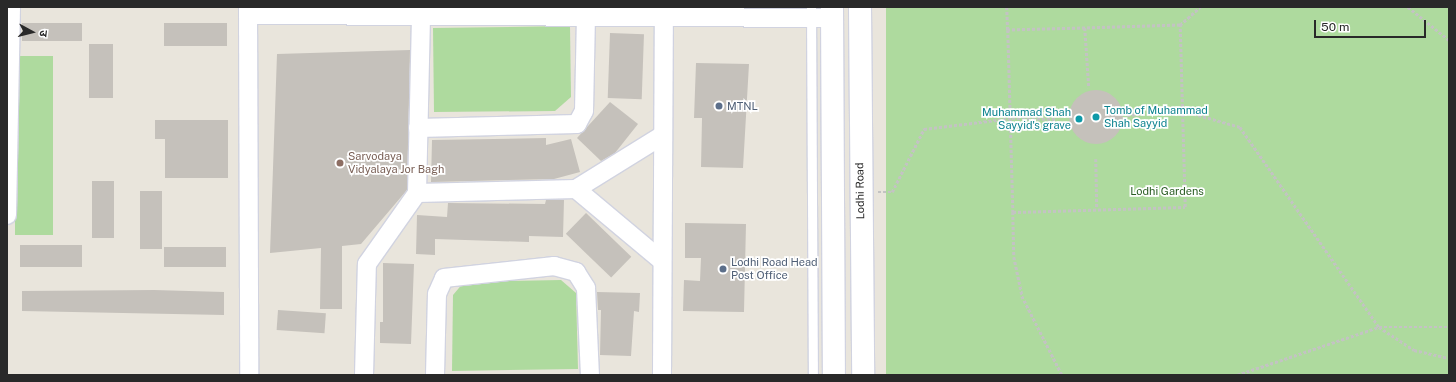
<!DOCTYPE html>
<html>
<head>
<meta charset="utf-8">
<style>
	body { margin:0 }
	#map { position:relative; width:1456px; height:382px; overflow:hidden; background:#e9e5dc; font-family:"Public Sans","Noto Sans Devanagari",sans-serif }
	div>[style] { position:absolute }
	.green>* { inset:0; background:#aeda9e; transform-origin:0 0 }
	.building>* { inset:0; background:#c5c1bb; transform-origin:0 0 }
	.round { border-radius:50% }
	.path>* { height:2.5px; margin-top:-1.25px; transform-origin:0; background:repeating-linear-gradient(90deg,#c3c3c3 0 3px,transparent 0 5px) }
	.roads { filter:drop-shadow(1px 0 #d1d3e0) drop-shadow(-1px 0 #d1d3e0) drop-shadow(0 1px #d1d3e0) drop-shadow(0 -1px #d1d3e0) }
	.lane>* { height:9px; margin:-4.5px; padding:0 4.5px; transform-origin:4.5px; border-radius:4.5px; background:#fff }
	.street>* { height:18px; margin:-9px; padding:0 9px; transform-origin:9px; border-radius:9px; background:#fff }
	.secondary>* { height:22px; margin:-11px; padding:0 11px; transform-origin:11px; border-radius:11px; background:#fff }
	.dots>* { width:11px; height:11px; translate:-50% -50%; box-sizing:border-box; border:2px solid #fff; border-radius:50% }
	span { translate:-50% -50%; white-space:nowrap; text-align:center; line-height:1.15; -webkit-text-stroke:3.5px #fff; paint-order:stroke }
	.service-label { font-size:11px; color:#4e5e75 }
	.left { translate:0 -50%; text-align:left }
	.culture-label { font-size:11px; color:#0d838f }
	.right { translate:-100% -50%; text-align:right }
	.education-label { font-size:11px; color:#785e54 }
	.street-label { font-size:11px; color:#292929 }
	.park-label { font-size:11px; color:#295c22 }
	.frame { position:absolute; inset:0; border:8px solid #292929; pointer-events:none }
	.north { position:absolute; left:12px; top:12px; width:40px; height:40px; -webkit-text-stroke:3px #fff; paint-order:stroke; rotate:97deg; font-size:11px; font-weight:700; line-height:16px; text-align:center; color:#292929 }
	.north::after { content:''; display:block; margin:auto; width:14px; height:18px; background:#292929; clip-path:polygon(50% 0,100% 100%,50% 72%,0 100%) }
	.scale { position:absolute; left:1314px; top:20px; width:112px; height:18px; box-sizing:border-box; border:2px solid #292929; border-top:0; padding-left:5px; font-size:12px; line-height:14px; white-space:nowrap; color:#292929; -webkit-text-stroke:3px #fff; paint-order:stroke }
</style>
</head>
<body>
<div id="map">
	<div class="green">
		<i style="left:886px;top:7px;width:563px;height:368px"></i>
		<i style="clip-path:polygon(570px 26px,571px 97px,555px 111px,434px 112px,433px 28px)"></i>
		<i style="left:15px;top:56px;width:38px;height:179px"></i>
		<i style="clip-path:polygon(561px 280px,576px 293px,578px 369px,452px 371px,453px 295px,464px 282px)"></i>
	</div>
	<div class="building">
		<i style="left:22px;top:23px;width:60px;height:18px"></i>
		<i style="left:164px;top:23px;width:63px;height:23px"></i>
		<i style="left:610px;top:33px;width:34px;height:65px;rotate:2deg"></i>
		<i style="left:89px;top:44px;width:24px;height:54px"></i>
		<i style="clip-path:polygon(410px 50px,407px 190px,361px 244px,342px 246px,342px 309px,320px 309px,321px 248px,270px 253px,277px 54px)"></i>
		<i style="clip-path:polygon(696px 63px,749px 64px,743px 168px,701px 167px,702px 118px,694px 118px)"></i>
		<i class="round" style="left:1069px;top:90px;width:54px;height:54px"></i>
		<i style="clip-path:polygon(610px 102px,638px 124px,615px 153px,601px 161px,577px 138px)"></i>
		<i style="clip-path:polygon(155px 120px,228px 120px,228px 178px,165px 178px,165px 139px,155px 139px)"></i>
		<i style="clip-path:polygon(546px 138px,546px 145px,571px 139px,580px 172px,554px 179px,431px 182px,432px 140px)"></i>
		<i style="left:92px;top:181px;width:22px;height:57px"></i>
		<i style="left:140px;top:191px;width:22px;height:58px"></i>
		<i style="clip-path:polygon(546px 200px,564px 200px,563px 237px,529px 236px,529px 242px,435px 239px,435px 255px,416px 254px,417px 215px,447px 217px,448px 203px,545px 204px)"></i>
		<i style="left:586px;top:213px;width:63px;height:29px;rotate:44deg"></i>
		<i style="clip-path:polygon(685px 223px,746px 224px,744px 312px,683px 311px,684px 280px,700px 281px,701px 258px,685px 258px)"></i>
		<i style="left:20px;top:245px;width:62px;height:22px"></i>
		<i style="left:164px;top:247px;width:62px;height:20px"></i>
		<i style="clip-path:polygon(383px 263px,414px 264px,411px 344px,380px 343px,380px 322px,383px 322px)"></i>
		<i style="clip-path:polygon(154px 290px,224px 292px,224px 315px,22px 311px,22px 291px)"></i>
		<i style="clip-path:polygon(597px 292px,640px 293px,639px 312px,634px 311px,631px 356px,600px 355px,601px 310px,598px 310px)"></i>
		<i style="left:278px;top:310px;width:48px;height:20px;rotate:4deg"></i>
	</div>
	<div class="path">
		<i style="left:1007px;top:7px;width:23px;rotate:88deg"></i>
		<i style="left:1408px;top:7px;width:53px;rotate:38.8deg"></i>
		<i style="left:1180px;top:25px;width:27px;rotate:-42deg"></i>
		<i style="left:1085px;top:28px;width:77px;rotate:178.5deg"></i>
		<i style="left:1008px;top:30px;width:182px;rotate:88.4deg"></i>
		<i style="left:1013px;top:212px;width:172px;rotate:-1.7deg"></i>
		<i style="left:1185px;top:207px;width:182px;rotate:-91.6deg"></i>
		<i style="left:1180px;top:25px;width:95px;rotate:178.2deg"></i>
		<i style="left:1085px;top:28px;width:60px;rotate:86.2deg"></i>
		<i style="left:1127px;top:115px;width:57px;rotate:-4deg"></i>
		<i style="left:1184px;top:111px;width:58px;rotate:15.9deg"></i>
		<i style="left:1240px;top:127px;width:244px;rotate:55.2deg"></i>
		<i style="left:1379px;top:327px;width:42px;rotate:33.3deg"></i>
		<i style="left:1414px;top:350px;width:36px;rotate:13deg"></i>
		<i style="left:1096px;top:159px;width:50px;rotate:88.9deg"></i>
		<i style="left:878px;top:192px;width:14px"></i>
		<i style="left:892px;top:192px;width:71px;rotate:-63.1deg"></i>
		<i style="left:924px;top:129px;width:89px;rotate:-7.1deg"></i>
		<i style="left:1012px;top:118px;width:43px;rotate:1.3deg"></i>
		<i style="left:1013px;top:212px;width:45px;rotate:88.7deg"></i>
		<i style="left:1014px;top:257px;width:40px;rotate:78deg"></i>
		<i style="left:1022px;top:296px;width:89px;rotate:63.1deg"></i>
		<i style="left:1237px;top:375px;width:150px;rotate:-18.7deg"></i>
		<i style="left:1379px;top:327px;width:70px"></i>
	</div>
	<div class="roads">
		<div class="lane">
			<i style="left:811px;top:7px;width:368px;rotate:89.7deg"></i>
		</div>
		<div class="street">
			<i style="left:248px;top:7px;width:368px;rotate:89.8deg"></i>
			<i style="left:248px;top:15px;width:583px;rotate:0.29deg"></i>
			<i style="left:418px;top:128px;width:159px;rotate:-1.4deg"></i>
			<i style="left:577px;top:124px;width:15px;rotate:-62deg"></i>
			<i style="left:584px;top:111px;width:94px;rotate:-88.8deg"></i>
			<i style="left:576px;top:189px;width:102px;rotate:-31.8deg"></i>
			<i style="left:417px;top:193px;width:159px;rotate:-1.4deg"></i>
			<i style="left:576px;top:189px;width:112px;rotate:39.9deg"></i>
			<i style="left:7px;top:215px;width:208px;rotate:-88.9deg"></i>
			<i style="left:364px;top:375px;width:111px;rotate:-88.5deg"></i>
			<i style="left:367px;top:264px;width:87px;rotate:-54.8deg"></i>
			<i style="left:417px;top:193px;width:175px;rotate:-88.7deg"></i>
			<i style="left:435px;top:375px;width:81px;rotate:-88.6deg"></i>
			<i style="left:437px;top:294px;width:17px;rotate:-66deg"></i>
			<i style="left:444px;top:278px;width:111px;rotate:-6.2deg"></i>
			<i style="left:554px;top:266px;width:23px;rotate:15deg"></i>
			<i style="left:576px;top:272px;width:19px;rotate:58deg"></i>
			<i style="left:586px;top:288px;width:87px;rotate:87.4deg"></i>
			<i style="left:662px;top:375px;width:357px;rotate:-89.7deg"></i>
		</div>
		<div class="secondary">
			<i style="left:832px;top:7px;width:368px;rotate:89.7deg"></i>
			<i style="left:860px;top:7px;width:368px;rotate:89.5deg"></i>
		</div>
	</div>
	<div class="dots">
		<i style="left:719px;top:106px;background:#5c6f8a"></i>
		<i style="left:1096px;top:117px;background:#0f9aa8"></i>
		<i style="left:1079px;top:119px;background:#0f9aa8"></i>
		<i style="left:340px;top:163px;background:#8d6e63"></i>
		<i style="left:723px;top:269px;background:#5c6f8a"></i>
	</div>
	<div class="service-label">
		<span class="left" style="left:727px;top:106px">MTNL</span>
		<span class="left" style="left:731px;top:269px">Lodhi Road Head<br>Post Office</span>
	</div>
	<div class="culture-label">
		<span class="left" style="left:1104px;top:117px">Tomb of Muhammad<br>Shah Sayyid</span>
		<span class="right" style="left:1071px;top:119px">Muhammad Shah<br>Sayyid's grave</span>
	</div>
	<div class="education-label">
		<span class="left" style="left:348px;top:163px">Sarvodaya<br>Vidyalaya Jor Bagh</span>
	</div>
	<div class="street-label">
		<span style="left:860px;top:191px;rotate:-91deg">Lodhi Road</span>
	</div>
	<div class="park-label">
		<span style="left:1167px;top:191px">Lodhi Gardens</span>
	</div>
	<div class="frame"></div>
	<div class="north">उ</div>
	<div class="scale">50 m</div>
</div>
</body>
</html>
